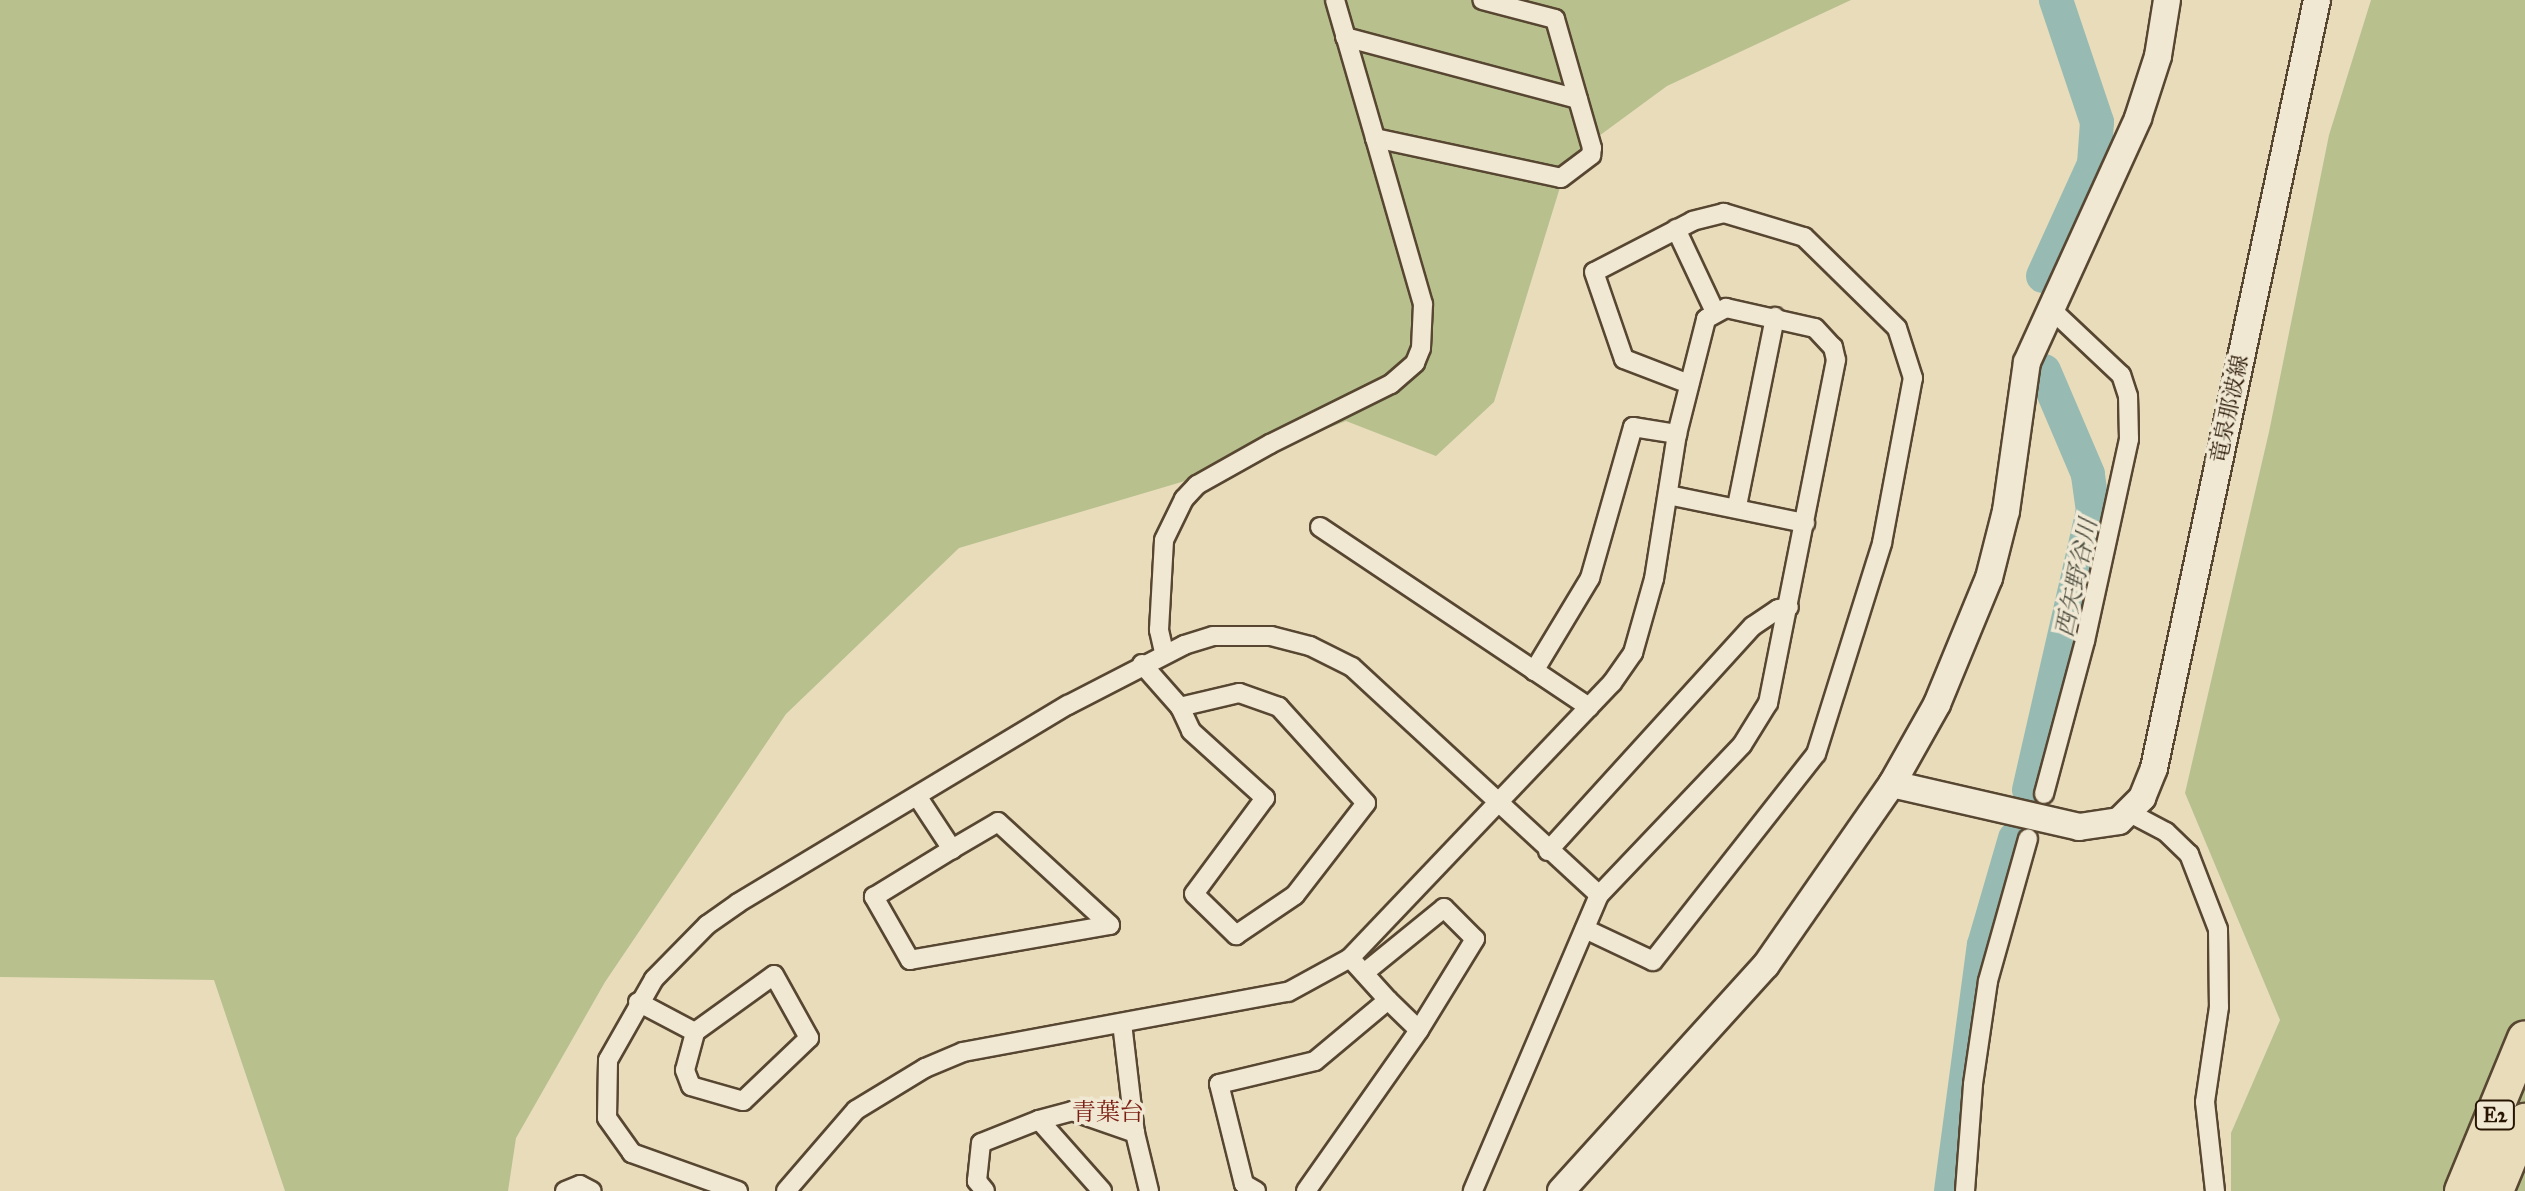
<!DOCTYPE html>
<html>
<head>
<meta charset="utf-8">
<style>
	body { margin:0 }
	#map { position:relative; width:2525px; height:1191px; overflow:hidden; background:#e8dcbb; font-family:"IM FELL Great Primer","Noto Serif JP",serif }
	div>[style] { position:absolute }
	.green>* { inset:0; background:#b8c08e }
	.river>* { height:34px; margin:-17px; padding:0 17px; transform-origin:17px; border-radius:17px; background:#97bbb3 }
	.roads { filter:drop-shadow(2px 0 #574631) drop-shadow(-2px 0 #574631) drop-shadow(0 2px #574631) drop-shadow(0 -2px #574631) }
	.street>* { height:18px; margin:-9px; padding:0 9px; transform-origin:9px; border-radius:9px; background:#f0e8d3 }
	.secondary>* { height:26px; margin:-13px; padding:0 13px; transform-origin:13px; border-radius:13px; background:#f0e8d3 }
	.highway>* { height:34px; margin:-17px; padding:0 17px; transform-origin:17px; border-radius:17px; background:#e8dcbb }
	span { translate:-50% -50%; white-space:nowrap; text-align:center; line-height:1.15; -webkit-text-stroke:7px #f0e8d3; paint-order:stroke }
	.shield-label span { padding:2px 6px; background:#f0e8d3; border:2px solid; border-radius:6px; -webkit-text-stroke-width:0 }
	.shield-label { font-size:20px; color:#271403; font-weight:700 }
	.street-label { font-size:22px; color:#271403 }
	.water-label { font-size:24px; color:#4e4e41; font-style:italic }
	.neighbourhood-label { font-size:24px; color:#7a1f14 }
</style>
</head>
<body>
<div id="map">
	<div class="green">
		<i style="clip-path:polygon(0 0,1851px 0,1667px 86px,1569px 158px,1494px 402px,1436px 456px,1346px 421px,1222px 470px,959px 548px,786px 714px,605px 982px,516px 1138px,508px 1191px,285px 1191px,214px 980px,0 977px)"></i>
		<i style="clip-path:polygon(2371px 0,2525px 0,2525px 1191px,2231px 1191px,2231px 1133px,2280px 1020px,2185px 793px,2269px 432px,2329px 135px)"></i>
	</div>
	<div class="river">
		<i style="left:2043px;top:276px;width:123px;rotate:-65.5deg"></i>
		<i style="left:2094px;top:164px;width:42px;rotate:-85.9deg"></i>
		<i style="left:2097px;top:122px;width:129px;rotate:-108.6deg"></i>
		<i style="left:2029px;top:790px;width:286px;rotate:-77.1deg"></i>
		<i style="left:2093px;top:511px;width:37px;rotate:-98deg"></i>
		<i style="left:2088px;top:474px;width:112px;rotate:-113.1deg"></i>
		<i style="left:1951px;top:1191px;width:248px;rotate:-82.4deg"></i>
		<i style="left:1984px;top:945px;width:111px;rotate:-73.8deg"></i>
	</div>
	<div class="roads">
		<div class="street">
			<i style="left:1335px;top:0;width:144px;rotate:73.8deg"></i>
			<i style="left:1375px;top:138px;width:190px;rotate:12.1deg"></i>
			<i style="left:1561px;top:178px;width:38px;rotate:-37deg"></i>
			<i style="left:1591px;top:155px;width:7px;rotate:-82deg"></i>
			<i style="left:1592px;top:148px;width:134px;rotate:-106deg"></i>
			<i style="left:1555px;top:19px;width:75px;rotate:-165.4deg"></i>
			<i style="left:1345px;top:37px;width:241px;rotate:14.9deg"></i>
			<i style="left:1676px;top:229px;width:92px;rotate:64.8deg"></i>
			<i style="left:1668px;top:495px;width:140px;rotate:11.6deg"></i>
			<i style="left:1737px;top:506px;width:193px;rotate:-78.6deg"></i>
			<i style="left:1320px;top:527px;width:324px;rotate:33.8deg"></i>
			<i style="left:1164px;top:652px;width:23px;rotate:-103deg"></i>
			<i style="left:1159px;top:630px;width:90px;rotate:-86.8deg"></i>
			<i style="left:1164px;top:540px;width:46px;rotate:-64deg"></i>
			<i style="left:1184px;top:499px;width:19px;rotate:-47deg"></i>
			<i style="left:1197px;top:485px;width:84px;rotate:-29.3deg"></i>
			<i style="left:1270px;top:444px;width:135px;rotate:-26.4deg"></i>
			<i style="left:1391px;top:384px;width:32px;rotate:-41deg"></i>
			<i style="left:1415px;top:363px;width:16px;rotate:-68deg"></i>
			<i style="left:1421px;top:348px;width:44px;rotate:-87.4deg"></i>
			<i style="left:1423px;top:304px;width:173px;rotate:-106.1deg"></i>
			<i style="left:1142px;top:664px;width:57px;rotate:48.5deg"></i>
			<i style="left:1180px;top:707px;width:26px;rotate:65deg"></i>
			<i style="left:1191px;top:731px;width:100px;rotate:42.2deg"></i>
			<i style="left:1265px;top:798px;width:119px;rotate:126.5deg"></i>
			<i style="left:1194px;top:894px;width:59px;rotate:44.3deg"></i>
			<i style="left:1236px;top:935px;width:71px;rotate:-34.1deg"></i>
			<i style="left:1295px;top:895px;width:116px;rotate:-52.3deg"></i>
			<i style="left:1366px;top:803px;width:130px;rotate:-132.2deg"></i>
			<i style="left:1279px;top:707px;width:42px;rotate:-160.7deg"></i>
			<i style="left:1239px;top:693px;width:61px;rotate:166.7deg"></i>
			<i style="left:1534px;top:671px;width:109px;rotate:-58.9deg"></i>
			<i style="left:1590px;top:578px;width:157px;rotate:-74.1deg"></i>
			<i style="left:1633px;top:427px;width:45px;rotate:9deg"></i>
			<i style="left:2044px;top:794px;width:158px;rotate:-75deg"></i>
			<i style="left:2085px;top:641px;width:207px;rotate:-77.7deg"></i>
			<i style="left:2129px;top:439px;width:43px;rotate:-91.3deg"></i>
			<i style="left:2128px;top:396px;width:22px;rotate:-108deg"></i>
			<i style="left:2121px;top:375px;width:98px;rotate:-136.7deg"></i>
			<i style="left:917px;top:796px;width:64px;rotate:56.6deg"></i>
			<i style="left:952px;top:849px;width:53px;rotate:-30.4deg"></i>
			<i style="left:998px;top:822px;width:152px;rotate:42.6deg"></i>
			<i style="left:1110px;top:925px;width:203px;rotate:170.1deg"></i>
			<i style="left:910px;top:960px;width:73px;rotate:-119.7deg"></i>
			<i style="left:874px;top:897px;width:92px;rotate:-31.6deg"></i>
			<i style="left:2130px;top:813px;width:41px;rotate:27.8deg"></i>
			<i style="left:2166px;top:832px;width:32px;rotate:44deg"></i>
			<i style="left:2189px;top:854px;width:80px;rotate:68.9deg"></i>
			<i style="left:2218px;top:929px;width:78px;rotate:89.3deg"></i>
			<i style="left:2219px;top:1007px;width:96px;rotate:98.4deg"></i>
			<i style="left:2205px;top:1102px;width:90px;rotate:83.6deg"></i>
			<i style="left:1548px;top:851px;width:304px;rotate:-47.7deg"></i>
			<i style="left:1753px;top:626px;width:30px;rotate:-34deg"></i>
			<i style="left:1778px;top:609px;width:11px;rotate:-10deg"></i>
			<i style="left:1585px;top:929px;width:75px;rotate:25.2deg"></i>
			<i style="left:1653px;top:961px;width:263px;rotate:-51.8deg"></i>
			<i style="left:1816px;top:754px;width:221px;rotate:-72.6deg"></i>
			<i style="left:1882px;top:543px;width:168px;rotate:-79.4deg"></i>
			<i style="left:1913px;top:378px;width:52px;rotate:-107.7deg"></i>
			<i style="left:1897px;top:328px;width:130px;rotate:-135.6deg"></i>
			<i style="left:1804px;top:237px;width:84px;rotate:-163.3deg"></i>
			<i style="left:1724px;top:213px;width:32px;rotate:166deg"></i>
			<i style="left:1693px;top:221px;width:111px;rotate:152.7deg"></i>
			<i style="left:1594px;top:272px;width:92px;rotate:71deg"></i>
			<i style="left:1624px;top:359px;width:70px;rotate:21deg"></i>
			<i style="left:1350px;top:958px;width:57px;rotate:47.9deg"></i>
			<i style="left:1388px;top:1000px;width:43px;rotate:44.1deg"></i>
			<i style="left:1419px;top:1030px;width:107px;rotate:-58.4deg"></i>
			<i style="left:1475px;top:939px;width:44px;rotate:-135deg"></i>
			<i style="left:1444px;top:908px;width:103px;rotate:140.9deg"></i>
			<i style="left:638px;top:1002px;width:64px;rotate:27.8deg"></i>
			<i style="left:695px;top:1032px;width:97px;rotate:-35.8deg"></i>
			<i style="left:774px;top:975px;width:72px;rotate:60.9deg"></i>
			<i style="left:809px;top:1038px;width:91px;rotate:136.3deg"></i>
			<i style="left:743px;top:1101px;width:54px;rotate:-163.9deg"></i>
			<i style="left:691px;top:1086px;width:17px;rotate:-111deg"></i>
			<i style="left:685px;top:1070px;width:39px;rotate:-75deg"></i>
			<i style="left:1122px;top:1023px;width:111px;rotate:83.3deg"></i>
			<i style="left:1135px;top:1133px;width:60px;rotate:76.4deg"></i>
			<i style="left:1039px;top:1120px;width:95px;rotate:48.4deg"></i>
			<i style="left:565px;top:1191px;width:16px;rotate:-22deg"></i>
			<i style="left:580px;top:1185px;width:13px;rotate:27deg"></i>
			<i style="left:738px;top:1191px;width:113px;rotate:-160.3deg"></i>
			<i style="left:632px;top:1153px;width:43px;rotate:-125.5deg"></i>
			<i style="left:607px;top:1118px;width:58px;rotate:-89deg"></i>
			<i style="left:608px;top:1060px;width:93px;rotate:-60.4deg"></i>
			<i style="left:654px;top:979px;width:76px;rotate:-45.5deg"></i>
			<i style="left:707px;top:925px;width:38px;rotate:-35deg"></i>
			<i style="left:738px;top:903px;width:385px;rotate:-31deg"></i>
			<i style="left:1068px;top:705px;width:131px;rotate:-27.3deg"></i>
			<i style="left:1184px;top:645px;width:30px;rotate:-17deg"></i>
			<i style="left:1213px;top:636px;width:58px"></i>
			<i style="left:1271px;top:636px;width:40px;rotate:14.4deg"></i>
			<i style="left:1310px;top:646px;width:47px;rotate:26.6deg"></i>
			<i style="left:1352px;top:667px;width:336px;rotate:42.7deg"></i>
			<i style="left:786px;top:1191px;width:107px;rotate:-49.2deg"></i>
			<i style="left:856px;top:1110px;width:81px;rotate:-31.3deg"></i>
			<i style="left:925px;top:1068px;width:41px;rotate:-22.8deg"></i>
			<i style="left:963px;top:1052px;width:330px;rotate:-10.5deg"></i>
			<i style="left:1288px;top:992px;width:71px;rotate:-28.7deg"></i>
			<i style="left:1350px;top:958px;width:380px;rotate:-46.4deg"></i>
			<i style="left:1612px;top:683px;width:37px;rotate:-55deg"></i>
			<i style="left:1633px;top:653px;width:77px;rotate:-74.2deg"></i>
			<i style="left:1654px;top:579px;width:147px;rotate:-81deg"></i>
			<i style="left:1677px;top:434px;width:119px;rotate:-75.8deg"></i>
			<i style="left:1706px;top:319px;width:23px;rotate:-29deg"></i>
			<i style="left:1726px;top:308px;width:91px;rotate:12.7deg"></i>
			<i style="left:1815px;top:328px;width:26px;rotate:47deg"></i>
			<i style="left:1833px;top:347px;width:13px;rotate:77deg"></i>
			<i style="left:1836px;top:360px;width:350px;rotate:101.2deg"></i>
			<i style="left:1768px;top:703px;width:49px;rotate:121.8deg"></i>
			<i style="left:1742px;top:745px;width:207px;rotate:133.6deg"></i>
			<i style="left:1599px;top:895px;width:322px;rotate:113.1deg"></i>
			<i style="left:985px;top:1191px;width:13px;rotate:-129deg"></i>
			<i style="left:977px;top:1181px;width:38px;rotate:-84deg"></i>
			<i style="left:981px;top:1143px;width:62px;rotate:-21.6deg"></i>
			<i style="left:1039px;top:1120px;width:34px;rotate:-15deg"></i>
			<i style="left:1072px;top:1111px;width:67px;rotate:19.2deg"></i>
			<i style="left:1256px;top:1191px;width:14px;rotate:-150deg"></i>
			<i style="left:1244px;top:1184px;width:103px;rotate:-104deg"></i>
			<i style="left:1219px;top:1084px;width:99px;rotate:-13.5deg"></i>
			<i style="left:1315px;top:1061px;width:95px;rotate:-39.9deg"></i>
			<i style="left:1306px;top:1191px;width:197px;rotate:-54.9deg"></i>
			<i style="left:1965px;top:1191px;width:107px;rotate:-85.7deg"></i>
			<i style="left:1973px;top:1084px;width:104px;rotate:-81.7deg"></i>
			<i style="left:1988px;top:981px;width:148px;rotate:-74.3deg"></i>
		</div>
		<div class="secondary">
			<i style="left:1892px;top:784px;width:192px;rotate:12.9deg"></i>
			<i style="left:2079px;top:827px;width:40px;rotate:-8.5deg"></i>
			<i style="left:2119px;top:821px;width:33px;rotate:-45deg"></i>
			<i style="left:2142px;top:798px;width:32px;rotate:-68deg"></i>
			<i style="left:2154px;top:768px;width:785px;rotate:-78.02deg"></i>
			<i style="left:1561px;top:1191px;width:305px;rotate:-47.8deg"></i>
			<i style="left:1766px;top:965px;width:221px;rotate:-55.2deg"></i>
			<i style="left:1892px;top:784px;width:92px;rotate:-60.6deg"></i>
			<i style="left:1937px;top:704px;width:136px;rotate:-67.6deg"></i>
			<i style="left:1989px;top:578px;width:69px;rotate:-75.8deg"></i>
			<i style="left:2006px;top:511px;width:150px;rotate:-82deg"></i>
			<i style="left:2027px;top:362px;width:268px;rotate:-65.5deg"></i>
			<i style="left:2138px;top:118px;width:65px;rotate:-72.1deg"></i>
			<i style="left:2158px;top:56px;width:57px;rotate:-80.9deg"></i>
		</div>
		<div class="highway">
			<i style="left:2462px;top:1191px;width:165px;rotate:-67.6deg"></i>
			<i style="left:2496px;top:1191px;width:76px;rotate:-67.5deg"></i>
		</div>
	</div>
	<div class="shield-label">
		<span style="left:2495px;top:1115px">E2</span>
	</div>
	<div class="street-label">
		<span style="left:2229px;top:409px;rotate:-78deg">竜泉那波線</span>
	</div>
	<div class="water-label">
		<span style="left:2077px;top:578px;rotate:-78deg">西矢野谷川</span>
	</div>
	<div class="neighbourhood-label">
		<span style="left:1108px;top:1113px">青葉台</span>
	</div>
</div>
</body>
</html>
